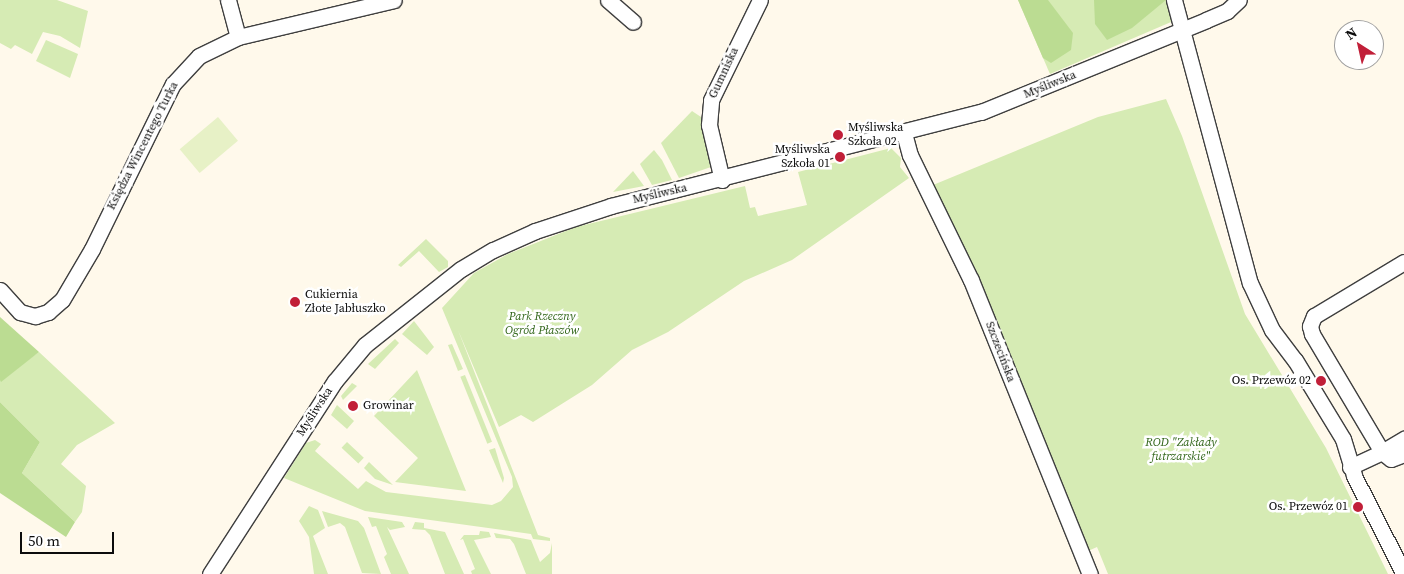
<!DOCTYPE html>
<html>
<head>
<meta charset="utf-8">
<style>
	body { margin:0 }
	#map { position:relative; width:1404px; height:574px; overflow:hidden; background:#fff9eb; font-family:"Source Serif 4",serif }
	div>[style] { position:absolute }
	.green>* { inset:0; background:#d6ebb4; transform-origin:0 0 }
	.forest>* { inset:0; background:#bbdc92 }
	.pitch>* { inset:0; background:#e7f1c6; transform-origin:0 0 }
	.roads { filter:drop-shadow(1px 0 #3f3f3f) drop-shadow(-1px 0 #3f3f3f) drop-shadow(0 1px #3f3f3f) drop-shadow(0 -1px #3f3f3f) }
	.street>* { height:15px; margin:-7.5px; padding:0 7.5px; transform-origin:7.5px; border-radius:7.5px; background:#fff }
	.dots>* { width:14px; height:14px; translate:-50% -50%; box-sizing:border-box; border:2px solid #fff; border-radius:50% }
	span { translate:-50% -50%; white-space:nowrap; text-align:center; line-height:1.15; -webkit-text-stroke:5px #fff; paint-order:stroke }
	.street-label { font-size:12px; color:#0c0c0c }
	.poi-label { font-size:12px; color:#0c0c0c }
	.left { translate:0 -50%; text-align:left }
	.right { translate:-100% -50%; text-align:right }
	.park-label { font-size:12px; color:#32661a; font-style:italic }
	.north { position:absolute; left:1334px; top:20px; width:50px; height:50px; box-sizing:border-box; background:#fff; border:1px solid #9e9e9e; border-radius:50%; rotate:325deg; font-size:14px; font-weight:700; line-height:20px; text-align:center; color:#0c0c0c }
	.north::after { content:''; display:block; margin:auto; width:18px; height:22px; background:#c11f38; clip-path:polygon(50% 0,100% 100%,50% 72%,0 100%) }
	.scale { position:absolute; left:20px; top:532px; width:94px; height:22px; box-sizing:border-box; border:2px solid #0c0c0c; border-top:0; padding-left:6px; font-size:15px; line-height:18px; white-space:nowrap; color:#0c0c0c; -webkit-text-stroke:4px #fff; paint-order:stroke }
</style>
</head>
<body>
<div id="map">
	<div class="green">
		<i style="clip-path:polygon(0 0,57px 0,88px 11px,80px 48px,60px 36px,43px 32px,32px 54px,15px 45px,11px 49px,0 43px)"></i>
		<i style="clip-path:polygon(1018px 0,1173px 0,1178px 19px,1050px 74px)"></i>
		<i style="clip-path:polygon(46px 40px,78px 54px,70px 78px,36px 61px)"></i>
		<i style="clip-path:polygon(1166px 99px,1182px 136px,1245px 314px,1326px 448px,1388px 574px,1108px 574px,1097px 547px,1088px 551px,989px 304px,933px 185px,1098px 117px)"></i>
		<i style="clip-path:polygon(692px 111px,701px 117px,711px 167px,679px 178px,661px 143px)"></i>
		<i style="clip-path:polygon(891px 148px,901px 158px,900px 167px,909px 178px,792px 260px,744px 281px,668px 332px,632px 350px,592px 385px,533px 422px,521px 415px,499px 427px,458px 330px,538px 535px,550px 538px,550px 541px,533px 539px,531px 534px,365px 511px,284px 478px,306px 443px,315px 440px,321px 444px,315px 451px,358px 489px,366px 481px,386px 492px,492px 505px,501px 501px,513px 487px,512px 477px,442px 308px,474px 273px,508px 254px,576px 227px,745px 186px,750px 208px,755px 207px,758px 216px,807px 205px,798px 172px)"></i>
		<i style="clip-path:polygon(654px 150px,662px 160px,672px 180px,652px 185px,640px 164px)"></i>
		<i style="clip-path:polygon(633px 171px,644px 186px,613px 192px)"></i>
		<i style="clip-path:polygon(426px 239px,448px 261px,448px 267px,439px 272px,419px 251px,401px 267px,398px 265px)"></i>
		<i style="clip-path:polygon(414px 321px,434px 347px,427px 355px,402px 334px)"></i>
		<i style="clip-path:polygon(395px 339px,399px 343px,375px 369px,368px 364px)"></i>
		<i style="clip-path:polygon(452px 344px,463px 369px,458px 371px,448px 345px)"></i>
		<i style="clip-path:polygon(39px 352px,115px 423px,77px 445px,61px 464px,86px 486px,82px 512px,75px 522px,22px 473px,40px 442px,0 402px,0 380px)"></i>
		<i style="clip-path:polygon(417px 370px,466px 491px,395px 482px,418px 458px,374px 416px)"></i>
		<i style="left:465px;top:375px;width:72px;height:5px;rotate:68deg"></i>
		<i style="clip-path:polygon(352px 383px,357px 386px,343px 400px,341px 396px)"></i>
		<i style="clip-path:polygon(337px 405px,354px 421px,347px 429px,331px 415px)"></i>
		<i style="left:347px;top:442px;width:23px;height:8px;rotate:43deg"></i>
		<i style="clip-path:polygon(495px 448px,504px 478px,503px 483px,489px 450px)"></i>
		<i style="clip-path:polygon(369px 462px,393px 485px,375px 479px,364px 468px)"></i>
		<i style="clip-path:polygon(309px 506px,318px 510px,325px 528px,313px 536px,328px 574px,314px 574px,309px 537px,299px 521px)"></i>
		<i style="clip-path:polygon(322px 511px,358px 521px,364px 528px,381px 574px,362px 573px,345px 527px,340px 523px,328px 527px)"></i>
		<i style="clip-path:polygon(368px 517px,402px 522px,405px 527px,390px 530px,387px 527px,409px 574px,391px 574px,384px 557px,387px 554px,376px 526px,372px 527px)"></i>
		<i style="clip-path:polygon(415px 522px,424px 523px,424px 528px,445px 532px,464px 574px,445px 574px,430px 535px,425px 530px,412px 529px)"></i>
		<i style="clip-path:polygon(480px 531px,489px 532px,491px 537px,474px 540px,491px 574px,472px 574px,471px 571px,475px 569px,463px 539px,460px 540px,464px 535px,479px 535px)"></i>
		<i style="clip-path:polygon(494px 533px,531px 540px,540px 562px,550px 553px,552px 543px,552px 574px,526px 574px,514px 544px,510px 539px,496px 538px)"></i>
	</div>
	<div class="forest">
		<i style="clip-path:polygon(1018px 0,1048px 0,1073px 33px,1071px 50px,1051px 63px,1043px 58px)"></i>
		<i style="clip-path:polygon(1094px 0,1166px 0,1132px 28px,1107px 40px,1095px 24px)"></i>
		<i style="clip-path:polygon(0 317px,39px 352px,1px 382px,0 380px)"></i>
		<i style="clip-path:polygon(0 402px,40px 442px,22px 473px,75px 522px,66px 537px,0 493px)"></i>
	</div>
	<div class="pitch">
		<i style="left:218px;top:117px;width:31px;height:50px;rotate:50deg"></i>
	</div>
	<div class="roads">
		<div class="street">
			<i style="left:228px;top:0;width:38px;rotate:75deg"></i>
			<i style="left:608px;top:0;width:33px;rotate:41deg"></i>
			<i style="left:1174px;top:0;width:293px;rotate:75deg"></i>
			<i style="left:1250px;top:283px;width:52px;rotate:64.9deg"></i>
			<i style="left:1272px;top:330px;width:38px;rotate:53deg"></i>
			<i style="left:1295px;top:360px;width:92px;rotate:58.7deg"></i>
			<i style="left:1343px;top:439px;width:39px;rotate:73deg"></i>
			<i style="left:1354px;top:476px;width:110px;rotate:63deg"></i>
			<i style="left:904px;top:133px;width:23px;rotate:75deg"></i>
			<i style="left:910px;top:155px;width:139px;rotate:64deg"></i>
			<i style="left:971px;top:280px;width:317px;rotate:68deg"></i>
			<i style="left:722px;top:180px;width:57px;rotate:-103.3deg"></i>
			<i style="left:709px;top:125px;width:25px;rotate:-85deg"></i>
			<i style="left:711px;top:100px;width:111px;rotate:-63.9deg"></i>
			<i style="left:1404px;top:262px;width:105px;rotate:149deg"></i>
			<i style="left:1314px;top:316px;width:11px;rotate:112deg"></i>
			<i style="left:1310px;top:326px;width:8px;rotate:76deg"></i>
			<i style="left:1312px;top:334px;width:137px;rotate:59.3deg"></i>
			<i style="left:1382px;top:452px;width:26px;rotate:-31deg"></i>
			<i style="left:0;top:290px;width:30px;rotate:48deg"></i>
			<i style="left:20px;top:312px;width:16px;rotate:15deg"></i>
			<i style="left:35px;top:316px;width:14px;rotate:-17deg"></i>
			<i style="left:48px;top:312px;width:18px;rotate:-41deg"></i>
			<i style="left:62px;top:300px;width:59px;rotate:-59.5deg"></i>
			<i style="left:92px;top:249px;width:184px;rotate:-63.9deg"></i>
			<i style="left:173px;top:84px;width:38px;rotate:-47deg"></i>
			<i style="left:199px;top:56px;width:43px;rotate:-26deg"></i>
			<i style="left:238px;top:37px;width:160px;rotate:-13.3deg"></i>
			<i style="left:1350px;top:467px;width:35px;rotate:-25deg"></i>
			<i style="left:1382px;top:452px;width:11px;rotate:38deg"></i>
			<i style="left:1391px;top:459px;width:14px;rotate:-21deg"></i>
			<i style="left:210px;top:574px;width:230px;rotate:-57.1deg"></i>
			<i style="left:335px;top:381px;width:47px;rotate:-50.2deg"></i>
			<i style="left:365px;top:345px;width:122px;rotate:-38.4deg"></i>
			<i style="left:461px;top:269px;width:37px;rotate:-31deg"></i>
			<i style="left:493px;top:250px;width:46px;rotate:-24.3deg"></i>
			<i style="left:535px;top:231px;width:80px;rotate:-18.2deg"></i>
			<i style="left:611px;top:206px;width:382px;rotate:-14.3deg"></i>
			<i style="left:981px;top:112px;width:243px;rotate:-22.2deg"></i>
			<i style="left:1206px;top:20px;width:23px;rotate:-23deg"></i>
			<i style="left:1227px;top:11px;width:16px;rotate:-43deg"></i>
		</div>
	</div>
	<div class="dots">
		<i style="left:838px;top:135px;background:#c11f38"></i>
		<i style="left:840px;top:157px;background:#c11f38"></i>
		<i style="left:295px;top:302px;background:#c11f38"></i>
		<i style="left:1321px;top:381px;background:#c11f38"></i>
		<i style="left:353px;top:406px;background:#c11f38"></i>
		<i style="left:1358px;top:507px;background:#c11f38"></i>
	</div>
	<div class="street-label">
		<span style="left:724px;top:73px;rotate:-65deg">Gumniska</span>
		<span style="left:1050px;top:85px;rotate:-22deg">Myśliwska</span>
		<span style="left:143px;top:146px;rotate:-63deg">Księdza Wincentego Turka</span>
		<span style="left:660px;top:194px;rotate:-13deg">Myśliwska</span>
		<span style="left:1000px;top:352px;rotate:69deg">Szczecińska</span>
		<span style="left:315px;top:412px;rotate:-57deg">Myśliwska</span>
	</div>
	<div class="poi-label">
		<span class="left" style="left:848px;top:135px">Myśliwska<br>Szkoła 02</span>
		<span class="right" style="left:830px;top:157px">Myśliwska<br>Szkoła 01</span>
		<span class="left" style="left:305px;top:302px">Cukiernia<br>Złote Jabłuszko</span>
		<span class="right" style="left:1311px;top:381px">Os. Przewóz 02</span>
		<span class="left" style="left:363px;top:406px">Growinar</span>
		<span class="right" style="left:1348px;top:507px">Os. Przewóz 01</span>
	</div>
	<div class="park-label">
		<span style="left:542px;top:324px">Park Rzeczny<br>Ogród Płaszów</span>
		<span style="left:1181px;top:450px">ROD "Zakłady<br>futrzarskie"</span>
	</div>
	<div class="north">N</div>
	<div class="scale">50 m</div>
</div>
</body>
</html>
